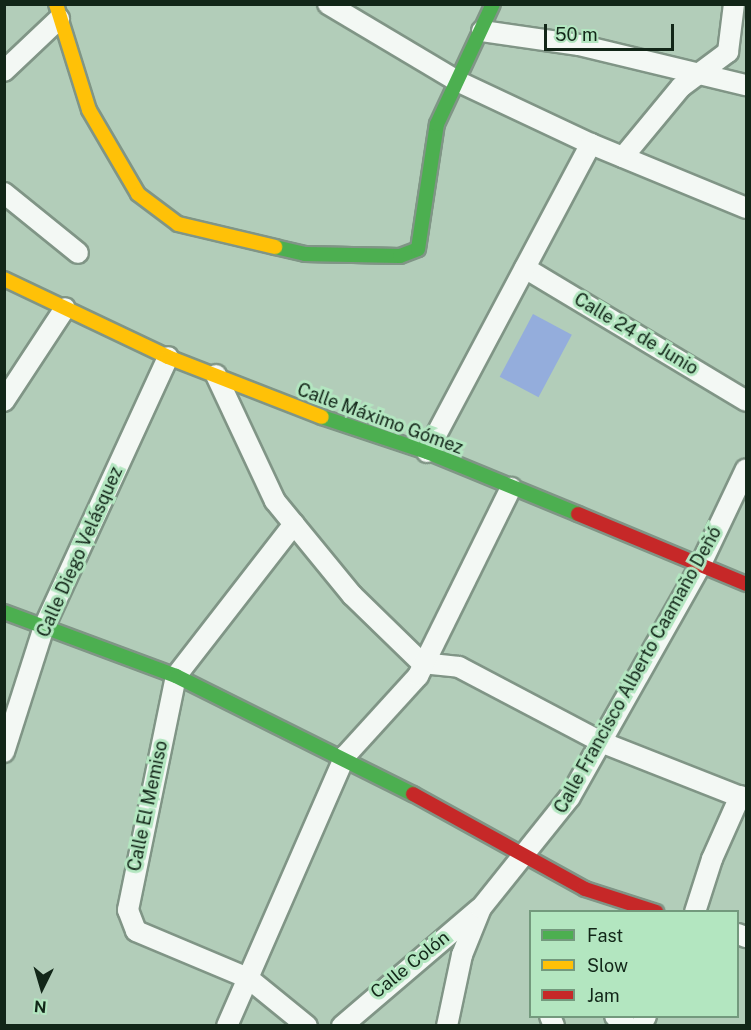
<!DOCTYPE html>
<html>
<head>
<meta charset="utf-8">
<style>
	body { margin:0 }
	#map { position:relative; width:751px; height:1030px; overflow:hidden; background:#b2cdb9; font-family:"Public Sans",sans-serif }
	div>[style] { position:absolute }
	.green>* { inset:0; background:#94addc; transform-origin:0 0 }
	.roads { filter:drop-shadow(2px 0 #809586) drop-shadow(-2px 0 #809586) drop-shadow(0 2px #809586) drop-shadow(0 -2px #809586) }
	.street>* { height:20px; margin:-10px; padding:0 10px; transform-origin:10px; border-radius:10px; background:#f3f8f4 }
	.fast>* { height:14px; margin:-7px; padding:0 7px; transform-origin:7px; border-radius:7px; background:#4caf50 }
	.slow>* { height:14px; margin:-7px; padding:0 7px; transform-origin:7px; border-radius:7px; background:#ffc107 }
	.jam>* { height:14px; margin:-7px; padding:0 7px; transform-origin:7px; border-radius:7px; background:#c62828 }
	span { translate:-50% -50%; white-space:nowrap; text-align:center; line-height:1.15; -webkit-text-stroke:6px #b3e6c0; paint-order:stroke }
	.street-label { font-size:18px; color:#122618 }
	.frame { position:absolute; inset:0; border:6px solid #122618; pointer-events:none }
	.legend { position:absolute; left:529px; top:910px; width:210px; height:108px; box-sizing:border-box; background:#b3e6c0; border:2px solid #73997d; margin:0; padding:8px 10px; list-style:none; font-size:18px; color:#122618 }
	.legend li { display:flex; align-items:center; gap:12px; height:30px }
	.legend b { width:30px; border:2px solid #73997d }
	.north { position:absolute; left:12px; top:958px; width:60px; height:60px; -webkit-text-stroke:4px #b3e6c0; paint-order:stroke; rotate:185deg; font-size:16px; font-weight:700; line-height:24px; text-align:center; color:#122618 }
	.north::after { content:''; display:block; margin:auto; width:21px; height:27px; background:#122618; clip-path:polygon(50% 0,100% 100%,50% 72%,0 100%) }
	.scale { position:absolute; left:544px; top:24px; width:130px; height:27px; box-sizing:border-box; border:3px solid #122618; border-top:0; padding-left:8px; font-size:18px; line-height:21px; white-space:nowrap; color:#122618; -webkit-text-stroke:4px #b3e6c0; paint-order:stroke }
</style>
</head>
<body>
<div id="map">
	<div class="green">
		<i style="left:533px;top:314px;width:44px;height:71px;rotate:28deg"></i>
	</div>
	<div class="roads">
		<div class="street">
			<i style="left:328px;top:4px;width:150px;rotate:30.8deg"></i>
			<i style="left:457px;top:81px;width:148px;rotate:25.2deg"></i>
			<i style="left:591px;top:144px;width:168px;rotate:22.4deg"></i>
			<i style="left:482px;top:31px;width:98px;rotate:8.2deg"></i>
			<i style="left:579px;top:45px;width:172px;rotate:13.5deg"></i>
			<i style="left:4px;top:71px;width:76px;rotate:-43.4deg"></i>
			<i style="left:623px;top:157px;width:91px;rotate:-50.4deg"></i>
			<i style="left:681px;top:87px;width:59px;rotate:-36.7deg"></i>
			<i style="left:728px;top:52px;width:48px;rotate:-82.9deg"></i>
			<i style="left:4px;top:193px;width:95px;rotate:39deg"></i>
			<i style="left:525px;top:268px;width:258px;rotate:31deg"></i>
			<i style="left:216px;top:375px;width:139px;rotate:64.9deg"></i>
			<i style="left:275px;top:501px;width:122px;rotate:50.7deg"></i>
			<i style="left:352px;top:595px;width:98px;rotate:44.2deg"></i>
			<i style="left:422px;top:663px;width:37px;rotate:6deg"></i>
			<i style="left:459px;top:667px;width:161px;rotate:27.8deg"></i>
			<i style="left:601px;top:742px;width:156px;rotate:21.5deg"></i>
			<i style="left:4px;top:401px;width:111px;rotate:-56.7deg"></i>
			<i style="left:427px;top:452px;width:349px;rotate:-62deg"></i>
			<i style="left:294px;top:524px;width:192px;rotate:127.8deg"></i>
			<i style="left:176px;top:676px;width:239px;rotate:101.6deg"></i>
			<i style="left:128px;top:910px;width:22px;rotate:69deg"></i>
			<i style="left:136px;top:931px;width:121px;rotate:22.8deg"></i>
			<i style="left:248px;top:978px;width:76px;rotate:39.1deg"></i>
			<i style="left:4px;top:752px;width:131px;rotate:-72.3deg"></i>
			<i style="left:44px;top:627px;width:297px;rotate:-65.3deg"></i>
			<i style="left:695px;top:912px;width:56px;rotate:-72.2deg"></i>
			<i style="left:712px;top:859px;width:69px;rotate:-66deg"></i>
			<i style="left:738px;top:934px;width:9px;rotate:21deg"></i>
			<i style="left:550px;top:1016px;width:11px;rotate:68deg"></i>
			<i style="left:615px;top:1016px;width:16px;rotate:40deg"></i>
			<i style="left:227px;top:1026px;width:295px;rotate:-66.4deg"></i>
			<i style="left:345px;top:756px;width:108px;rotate:-47.6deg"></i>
			<i style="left:418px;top:676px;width:210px;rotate:-63.7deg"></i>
			<i style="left:342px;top:1026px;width:180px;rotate:-40.5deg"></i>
			<i style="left:447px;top:1026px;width:73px;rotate:-78.1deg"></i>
			<i style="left:462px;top:955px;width:51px;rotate:-68deg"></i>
			<i style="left:481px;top:908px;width:142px;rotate:-51.3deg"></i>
			<i style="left:570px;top:797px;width:265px;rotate:-60.6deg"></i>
			<i style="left:700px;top:566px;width:107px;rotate:-64.6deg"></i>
			<i style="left:641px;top:1026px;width:11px;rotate:-63deg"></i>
		</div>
		<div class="fast">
			<i style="left:275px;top:247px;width:31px;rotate:13deg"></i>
			<i style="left:305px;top:254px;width:95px;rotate:1.2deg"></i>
			<i style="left:400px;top:256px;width:19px;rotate:-21deg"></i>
			<i style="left:418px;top:249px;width:126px;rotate:-81.4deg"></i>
			<i style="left:437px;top:124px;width:132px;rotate:-65deg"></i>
			<i style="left:322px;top:417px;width:111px;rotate:18.4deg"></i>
			<i style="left:427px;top:452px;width:163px;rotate:22.3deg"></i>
			<i style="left:4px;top:612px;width:184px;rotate:20.4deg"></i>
			<i style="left:176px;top:676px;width:265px;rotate:26.5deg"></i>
		</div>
		<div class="slow">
			<i style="left:56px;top:4px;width:111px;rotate:72.7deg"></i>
			<i style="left:89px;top:110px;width:97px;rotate:59.7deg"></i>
			<i style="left:138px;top:194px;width:50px;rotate:36.9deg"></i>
			<i style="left:178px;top:224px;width:100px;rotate:13.3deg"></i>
			<i style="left:4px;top:279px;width:182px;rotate:25.4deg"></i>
			<i style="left:168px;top:357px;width:165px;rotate:21.3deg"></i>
		</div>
		<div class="jam">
			<i style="left:578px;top:514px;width:182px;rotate:22.6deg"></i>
			<i style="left:413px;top:794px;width:196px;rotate:28.9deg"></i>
			<i style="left:585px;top:889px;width:75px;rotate:17.9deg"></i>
		</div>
	</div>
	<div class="street-label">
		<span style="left:636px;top:334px;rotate:31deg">Calle 24 de Junio</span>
		<span style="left:380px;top:419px;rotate:20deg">Calle Máximo Gómez</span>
		<span style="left:80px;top:552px;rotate:-66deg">Calle Diego Velásquez</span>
		<span style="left:638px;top:670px;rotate:-61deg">Calle Francisco Alberto Caamaño Deñó</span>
		<span style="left:148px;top:806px;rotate:-78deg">Calle El Memiso</span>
		<span style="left:410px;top:965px;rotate:-39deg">Calle Colón</span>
	</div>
	<div class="frame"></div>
	<ul class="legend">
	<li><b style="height:8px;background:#4caf50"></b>Fast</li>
	<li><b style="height:8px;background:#ffc107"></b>Slow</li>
	<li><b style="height:8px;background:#c62828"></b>Jam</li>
	</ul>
	<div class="north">N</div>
	<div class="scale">50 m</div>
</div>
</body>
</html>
